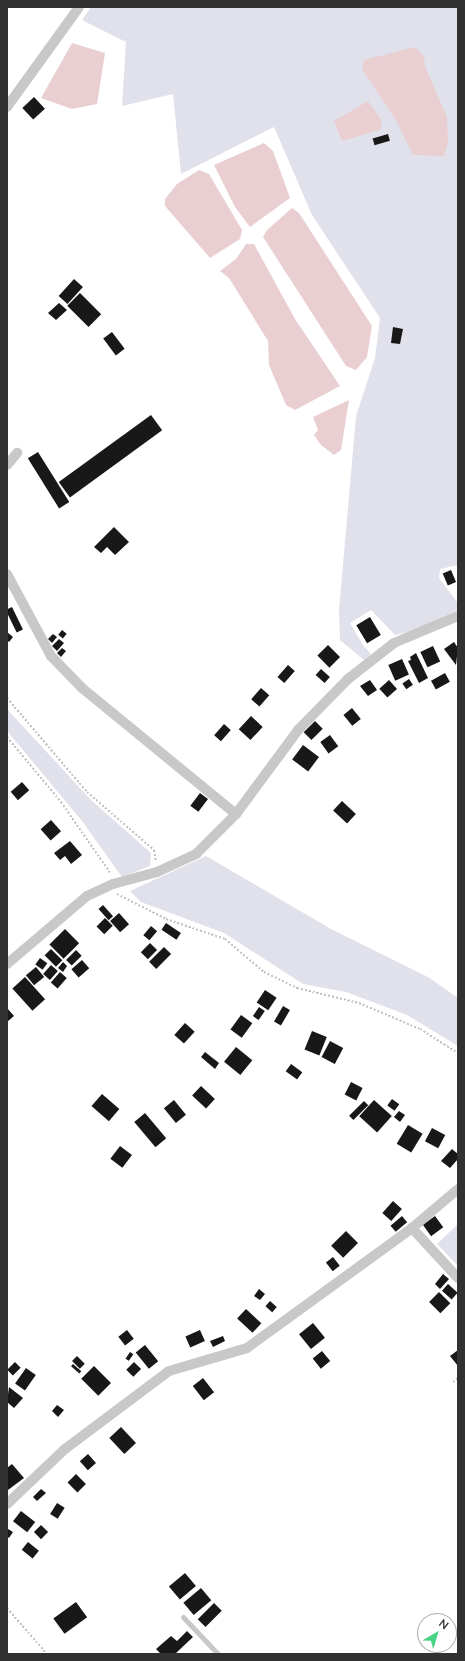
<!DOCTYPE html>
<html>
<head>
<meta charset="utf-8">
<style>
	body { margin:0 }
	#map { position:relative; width:465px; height:1661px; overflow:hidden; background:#fff; font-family:Lato,sans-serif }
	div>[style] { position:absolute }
	.green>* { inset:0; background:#e1e1ec }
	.water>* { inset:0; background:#e9cfd2 }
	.building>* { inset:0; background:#181818; transform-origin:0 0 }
	.path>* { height:2px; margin-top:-1px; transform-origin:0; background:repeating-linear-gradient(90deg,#c1c1c1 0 2px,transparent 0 4px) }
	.service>* { height:5px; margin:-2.5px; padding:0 2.5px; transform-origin:2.5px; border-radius:2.5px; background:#c8c8c8 }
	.minor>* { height:10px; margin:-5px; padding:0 5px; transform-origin:5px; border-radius:5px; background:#c8c8c8 }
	span { translate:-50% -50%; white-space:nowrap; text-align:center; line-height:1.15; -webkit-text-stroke:4px #fff; paint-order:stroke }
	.frame { position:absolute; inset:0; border:8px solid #313131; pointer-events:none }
	.north { position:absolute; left:417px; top:1613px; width:40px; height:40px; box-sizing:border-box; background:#fff; border:1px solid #adadad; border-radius:50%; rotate:38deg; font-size:11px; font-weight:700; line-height:16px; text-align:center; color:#313131 }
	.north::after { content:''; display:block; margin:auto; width:14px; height:18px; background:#48d387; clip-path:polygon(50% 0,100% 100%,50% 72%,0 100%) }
</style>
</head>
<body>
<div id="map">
	<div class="green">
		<i style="clip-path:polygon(91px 7px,458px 7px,458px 565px,440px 569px,439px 578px,458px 603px,458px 610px,415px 630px,395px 635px,371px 610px,350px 623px,363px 645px,371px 654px,364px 660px,340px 640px,339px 610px,356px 416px,375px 358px,380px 318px,312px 215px,274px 127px,181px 174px,173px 94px,122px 106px,126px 42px,82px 20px)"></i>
		<i style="clip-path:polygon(7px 709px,90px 799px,151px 853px,150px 866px,122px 877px,82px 821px,7px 731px)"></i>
		<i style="clip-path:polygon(206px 856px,331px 929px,428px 977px,458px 998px,458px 1046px,407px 1015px,346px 992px,303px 984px,224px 933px,141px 902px,130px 891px)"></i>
		<i style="clip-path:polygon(458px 1224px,458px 1266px,437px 1244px)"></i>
	</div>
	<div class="water">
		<i style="clip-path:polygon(72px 43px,105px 53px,97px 104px,72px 109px,41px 98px)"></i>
		<i style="clip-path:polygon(415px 47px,424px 56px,425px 66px,447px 117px,448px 142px,444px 156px,413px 155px,397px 122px,362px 69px,364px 60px)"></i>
		<i style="clip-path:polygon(368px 101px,382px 121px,380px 130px,342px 141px,334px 121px)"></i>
		<i style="clip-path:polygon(264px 143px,273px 151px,290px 198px,250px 227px,235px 207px,214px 165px)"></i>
		<i style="clip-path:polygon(199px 170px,209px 174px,242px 230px,240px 239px,210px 258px,165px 206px,165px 199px,177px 184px)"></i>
		<i style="clip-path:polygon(292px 208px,299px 213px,372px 326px,367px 357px,356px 370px,346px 366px,263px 237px,267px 230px)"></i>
		<i style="clip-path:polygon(246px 244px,254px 244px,295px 319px,340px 386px,295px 410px,286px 405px,269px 365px,268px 341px,229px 278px,220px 271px,236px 259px)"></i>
		<i style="clip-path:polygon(349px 400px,341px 450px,334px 455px,320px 444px,314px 435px,318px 430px,313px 417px)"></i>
	</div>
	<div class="building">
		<i style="left:34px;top:97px;width:16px;height:16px;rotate:47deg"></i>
		<i style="left:388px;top:134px;width:7px;height:16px;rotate:74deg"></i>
		<i style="left:74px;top:279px;width:12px;height:23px;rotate:42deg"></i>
		<i style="left:80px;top:293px;width:30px;height:18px;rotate:45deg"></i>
		<i style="clip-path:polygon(59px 303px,67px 310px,56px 320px,48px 313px)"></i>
		<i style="clip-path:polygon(393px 327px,403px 329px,400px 344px,391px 343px)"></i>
		<i style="left:112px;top:332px;width:21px;height:11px;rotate:53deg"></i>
		<i style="left:151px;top:415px;width:19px;height:114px;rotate:54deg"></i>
		<i style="left:38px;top:452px;width:59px;height:12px;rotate:58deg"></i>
		<i style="clip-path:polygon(114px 527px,129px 542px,115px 555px,107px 547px,101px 553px,94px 547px)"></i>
		<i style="left:451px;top:570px;width:13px;height:9px;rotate:67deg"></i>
		<i style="left:12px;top:607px;width:25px;height:7px;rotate:64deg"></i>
		<i style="left:370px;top:617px;width:21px;height:16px;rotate:59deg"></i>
		<i style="left:62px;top:630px;width:6px;height:6px;rotate:39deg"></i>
		<i style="clip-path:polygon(7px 632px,13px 637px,9px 642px,7px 640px)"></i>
		<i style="clip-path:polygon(53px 634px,57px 637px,52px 643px,48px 639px)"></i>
		<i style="clip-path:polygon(59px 639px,64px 643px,57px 651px,52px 646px)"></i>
		<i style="clip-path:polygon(454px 642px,458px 648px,456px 665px,444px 649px)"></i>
		<i style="left:328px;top:645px;width:17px;height:15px;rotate:45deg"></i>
		<i style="left:433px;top:646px;width:17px;height:14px;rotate:65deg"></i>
		<i style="clip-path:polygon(62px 648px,66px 651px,61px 657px,57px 653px)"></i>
		<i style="clip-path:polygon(416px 653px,428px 678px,419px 683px,408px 661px,411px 660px,410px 657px)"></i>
		<i style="left:402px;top:659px;width:17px;height:15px;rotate:66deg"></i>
		<i style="left:288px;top:665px;width:9px;height:16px;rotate:41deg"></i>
		<i style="left:321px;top:669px;width:12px;height:8px;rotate:42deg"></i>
		<i style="left:445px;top:673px;width:10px;height:16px;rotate:61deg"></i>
		<i style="left:409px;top:679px;width:7px;height:8px;rotate:56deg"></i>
		<i style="clip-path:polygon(370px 680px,377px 690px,368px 696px,360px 686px)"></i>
		<i style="left:389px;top:680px;width:12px;height:13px;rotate:48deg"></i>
		<i style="left:261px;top:688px;width:11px;height:15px;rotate:41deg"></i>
		<i style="left:352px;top:708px;width:14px;height:11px;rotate:51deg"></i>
		<i style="left:251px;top:716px;width:16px;height:18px;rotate:43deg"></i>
		<i style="left:315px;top:721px;width:11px;height:16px;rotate:45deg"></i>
		<i style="left:224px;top:724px;width:9px;height:15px;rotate:41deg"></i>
		<i style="left:330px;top:735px;width:14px;height:12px;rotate:54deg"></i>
		<i style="left:303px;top:745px;width:20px;height:18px;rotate:37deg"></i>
		<i style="left:22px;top:782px;width:11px;height:15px;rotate:49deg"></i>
		<i style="left:200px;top:793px;width:10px;height:16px;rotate:37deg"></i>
		<i style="left:342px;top:801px;width:19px;height:13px;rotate:43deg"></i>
		<i style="left:51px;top:820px;width:15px;height:14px;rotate:48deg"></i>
		<i style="clip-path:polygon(70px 841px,82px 855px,71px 864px,65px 856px,60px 860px,54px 853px)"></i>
		<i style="left:103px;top:905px;width:15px;height:6px;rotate:48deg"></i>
		<i style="left:119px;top:913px;width:15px;height:12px;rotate:48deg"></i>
		<i style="left:105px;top:918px;width:11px;height:12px;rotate:45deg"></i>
		<i style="left:166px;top:923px;width:18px;height:8px;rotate:34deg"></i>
		<i style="left:151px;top:926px;width:8px;height:12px;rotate:40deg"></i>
		<i style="left:65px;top:929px;width:20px;height:22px;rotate:45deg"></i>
		<i style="left:150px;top:943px;width:10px;height:13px;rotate:45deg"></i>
		<i style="left:164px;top:947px;width:10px;height:21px;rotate:45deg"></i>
		<i style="left:51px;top:949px;width:16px;height:9px;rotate:45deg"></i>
		<i style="left:76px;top:950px;width:8px;height:14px;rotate:45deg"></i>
		<i style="left:40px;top:958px;width:9px;height:8px;rotate:36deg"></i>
		<i style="left:82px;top:960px;width:11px;height:14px;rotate:49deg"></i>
		<i style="clip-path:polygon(63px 962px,67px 966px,63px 972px,58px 968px)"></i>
		<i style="left:51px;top:965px;width:9px;height:12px;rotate:41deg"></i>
		<i style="left:36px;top:967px;width:13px;height:13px;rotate:51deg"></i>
		<i style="left:60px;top:972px;width:9px;height:14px;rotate:41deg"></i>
		<i style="left:25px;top:977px;width:30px;height:17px;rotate:48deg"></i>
		<i style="left:265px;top:990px;width:14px;height:15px;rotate:34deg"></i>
		<i style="left:283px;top:1006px;width:8px;height:18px;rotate:30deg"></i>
		<i style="left:259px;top:1007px;width:7px;height:11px;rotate:34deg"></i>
		<i style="clip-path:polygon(7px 1008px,14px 1016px,7px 1022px)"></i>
		<i style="left:241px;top:1015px;width:14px;height:18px;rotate:36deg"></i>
		<i style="left:185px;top:1023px;width:13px;height:16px;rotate:42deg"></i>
		<i style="left:312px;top:1031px;width:16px;height:20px;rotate:22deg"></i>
		<i style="left:330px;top:1041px;width:15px;height:18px;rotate:28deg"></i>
		<i style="left:236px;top:1047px;width:21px;height:19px;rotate:39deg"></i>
		<i style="clip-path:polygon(205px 1052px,219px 1063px,215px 1069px,201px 1057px)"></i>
		<i style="left:291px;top:1064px;width:14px;height:9px;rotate:36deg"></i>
		<i style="left:351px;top:1082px;width:13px;height:14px;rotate:27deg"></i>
		<i style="left:201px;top:1086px;width:19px;height:13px;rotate:43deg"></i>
		<i style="left:102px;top:1094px;width:23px;height:16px;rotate:41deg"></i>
		<i style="left:392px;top:1099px;width:9px;height:8px;rotate:36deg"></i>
		<i style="left:174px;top:1100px;width:19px;height:13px;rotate:51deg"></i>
		<i style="left:374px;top:1100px;width:24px;height:22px;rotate:42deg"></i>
		<i style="left:364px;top:1101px;width:6px;height:21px;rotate:45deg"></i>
		<i style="clip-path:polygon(399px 1111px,405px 1115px,400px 1122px,394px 1117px)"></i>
		<i style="left:145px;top:1113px;width:33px;height:14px;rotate:50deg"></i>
		<i style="left:408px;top:1125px;width:17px;height:22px;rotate:31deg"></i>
		<i style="left:432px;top:1128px;width:15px;height:15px;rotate:28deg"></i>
		<i style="left:120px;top:1146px;width:15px;height:16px;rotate:37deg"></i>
		<i style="clip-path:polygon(452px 1149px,458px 1154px,458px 1159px,450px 1168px,441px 1161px)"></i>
		<i style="left:393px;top:1201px;width:12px;height:16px;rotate:42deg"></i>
		<i style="left:402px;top:1216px;width:8px;height:15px;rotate:50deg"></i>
		<i style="left:435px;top:1216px;width:14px;height:15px;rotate:54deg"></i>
		<i style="left:346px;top:1231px;width:17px;height:21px;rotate:45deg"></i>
		<i style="left:333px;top:1257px;width:11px;height:9px;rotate:52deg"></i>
		<i style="clip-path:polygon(443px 1274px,449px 1279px,440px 1289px,435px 1284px)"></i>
		<i style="left:448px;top:1284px;width:13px;height:9px;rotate:42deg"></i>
		<i style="clip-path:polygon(259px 1289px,265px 1294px,260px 1300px,254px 1296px)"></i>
		<i style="left:439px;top:1292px;width:16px;height:14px;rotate:45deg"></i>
		<i style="left:270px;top:1301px;width:9px;height:7px;rotate:41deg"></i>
		<i style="left:246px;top:1309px;width:21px;height:13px;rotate:43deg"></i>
		<i style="left:313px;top:1323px;width:19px;height:18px;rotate:51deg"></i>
		<i style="left:127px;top:1330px;width:11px;height:11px;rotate:52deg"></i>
		<i style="left:200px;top:1330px;width:12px;height:16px;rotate:66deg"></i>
		<i style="clip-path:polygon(223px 1336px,225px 1341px,213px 1347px,210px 1341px)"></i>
		<i style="left:145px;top:1345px;width:21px;height:12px;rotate:51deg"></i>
		<i style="clip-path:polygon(458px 1350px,458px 1366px,450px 1356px)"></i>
		<i style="left:322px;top:1351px;width:13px;height:12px;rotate:51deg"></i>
		<i style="left:130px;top:1352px;width:4px;height:8px;rotate:34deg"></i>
		<i style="left:77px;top:1356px;width:11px;height:7px;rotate:45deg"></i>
		<i style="left:15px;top:1362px;width:8px;height:11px;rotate:45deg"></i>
		<i style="left:134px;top:1362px;width:10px;height:11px;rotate:45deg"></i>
		<i style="left:73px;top:1364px;width:11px;height:3px;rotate:41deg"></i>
		<i style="left:94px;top:1366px;width:24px;height:18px;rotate:45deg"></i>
		<i style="left:26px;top:1368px;width:12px;height:19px;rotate:35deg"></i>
		<i style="left:203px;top:1378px;width:18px;height:13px;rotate:52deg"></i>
		<i style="clip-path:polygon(9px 1387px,23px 1398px,14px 1408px,7px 1402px)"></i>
		<i style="clip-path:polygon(57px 1405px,64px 1410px,58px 1417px,52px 1411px)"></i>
		<i style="left:121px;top:1427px;width:22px;height:16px;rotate:47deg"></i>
		<i style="left:88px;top:1454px;width:12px;height:11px;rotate:48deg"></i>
		<i style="clip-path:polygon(12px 1464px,24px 1478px,8px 1490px,7px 1468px)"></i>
		<i style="left:76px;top:1474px;width:14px;height:12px;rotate:45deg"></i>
		<i style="clip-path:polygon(41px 1489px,46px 1493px,37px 1501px,33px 1497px)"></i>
		<i style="left:57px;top:1503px;width:9px;height:13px;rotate:32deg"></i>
		<i style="left:21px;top:1511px;width:18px;height:13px;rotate:38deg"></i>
		<i style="left:41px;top:1525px;width:10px;height:10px;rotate:45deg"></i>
		<i style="clip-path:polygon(8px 1529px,13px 1532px,9px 1538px,7px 1536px)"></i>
		<i style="left:28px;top:1542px;width:14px;height:10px;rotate:39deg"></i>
		<i style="left:185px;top:1573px;width:17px;height:21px;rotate:50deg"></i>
		<i style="left:201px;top:1588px;width:16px;height:23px;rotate:50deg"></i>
		<i style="left:76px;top:1602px;width:19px;height:28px;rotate:54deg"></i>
		<i style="left:214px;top:1603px;width:11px;height:23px;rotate:45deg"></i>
		<i style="clip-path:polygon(187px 1631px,193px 1637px,175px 1654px,161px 1654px,156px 1649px,171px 1636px,177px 1641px)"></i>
	</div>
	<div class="path">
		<i style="left:7px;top:698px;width:123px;rotate:49.6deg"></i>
		<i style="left:87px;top:792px;width:89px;rotate:40.9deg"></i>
		<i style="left:154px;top:850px;width:11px;rotate:80deg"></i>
		<i style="left:7px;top:737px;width:85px;rotate:50.3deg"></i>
		<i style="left:61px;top:802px;width:88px;rotate:55.2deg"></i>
		<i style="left:117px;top:894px;width:55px;rotate:27deg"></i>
		<i style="left:166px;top:919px;width:62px;rotate:18.7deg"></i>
		<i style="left:225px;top:939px;width:51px;rotate:40.2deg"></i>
		<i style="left:264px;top:972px;width:37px;rotate:26deg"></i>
		<i style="left:297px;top:988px;width:64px;rotate:13.6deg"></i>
		<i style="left:359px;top:1003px;width:66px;rotate:23.1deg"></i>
		<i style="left:420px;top:1029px;width:45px;rotate:32.3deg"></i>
		<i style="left:453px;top:1382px;width:6px;rotate:-39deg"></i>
		<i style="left:7px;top:1608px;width:61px;rotate:49deg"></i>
	</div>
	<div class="service">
		<i style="left:183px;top:1617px;width:51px;rotate:46.6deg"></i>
	</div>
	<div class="minor">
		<i style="left:7px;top:107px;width:123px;rotate:-54.2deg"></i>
		<i style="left:7px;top:465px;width:16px;rotate:-50deg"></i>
		<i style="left:7px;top:574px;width:93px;rotate:61.8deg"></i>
		<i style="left:51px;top:656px;width:45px;rotate:45.9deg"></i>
		<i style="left:82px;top:688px;width:199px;rotate:39.3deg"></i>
		<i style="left:7px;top:964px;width:105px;rotate:-40.4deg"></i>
		<i style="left:87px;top:896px;width:29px;rotate:-25deg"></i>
		<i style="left:113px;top:884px;width:46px;rotate:-15.3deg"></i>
		<i style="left:157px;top:872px;width:43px;rotate:-24.8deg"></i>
		<i style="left:196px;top:854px;width:57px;rotate:-45deg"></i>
		<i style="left:236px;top:814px;width:106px;rotate:-53.5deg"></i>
		<i style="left:299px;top:729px;width:70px;rotate:-45.6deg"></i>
		<i style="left:348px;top:679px;width:58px;rotate:-38deg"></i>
		<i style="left:394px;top:643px;width:69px;rotate:-22.9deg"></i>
		<i style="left:412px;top:1228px;width:68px;rotate:47.4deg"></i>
		<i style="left:7px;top:1504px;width:80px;rotate:-43.5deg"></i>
		<i style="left:65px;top:1449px;width:130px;rotate:-36.9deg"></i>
		<i style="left:169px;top:1371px;width:81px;rotate:-16.4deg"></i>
		<i style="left:247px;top:1348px;width:204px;rotate:-36deg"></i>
		<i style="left:412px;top:1228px;width:60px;rotate:-40.3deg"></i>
	</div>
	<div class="frame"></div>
	<div class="north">N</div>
</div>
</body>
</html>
